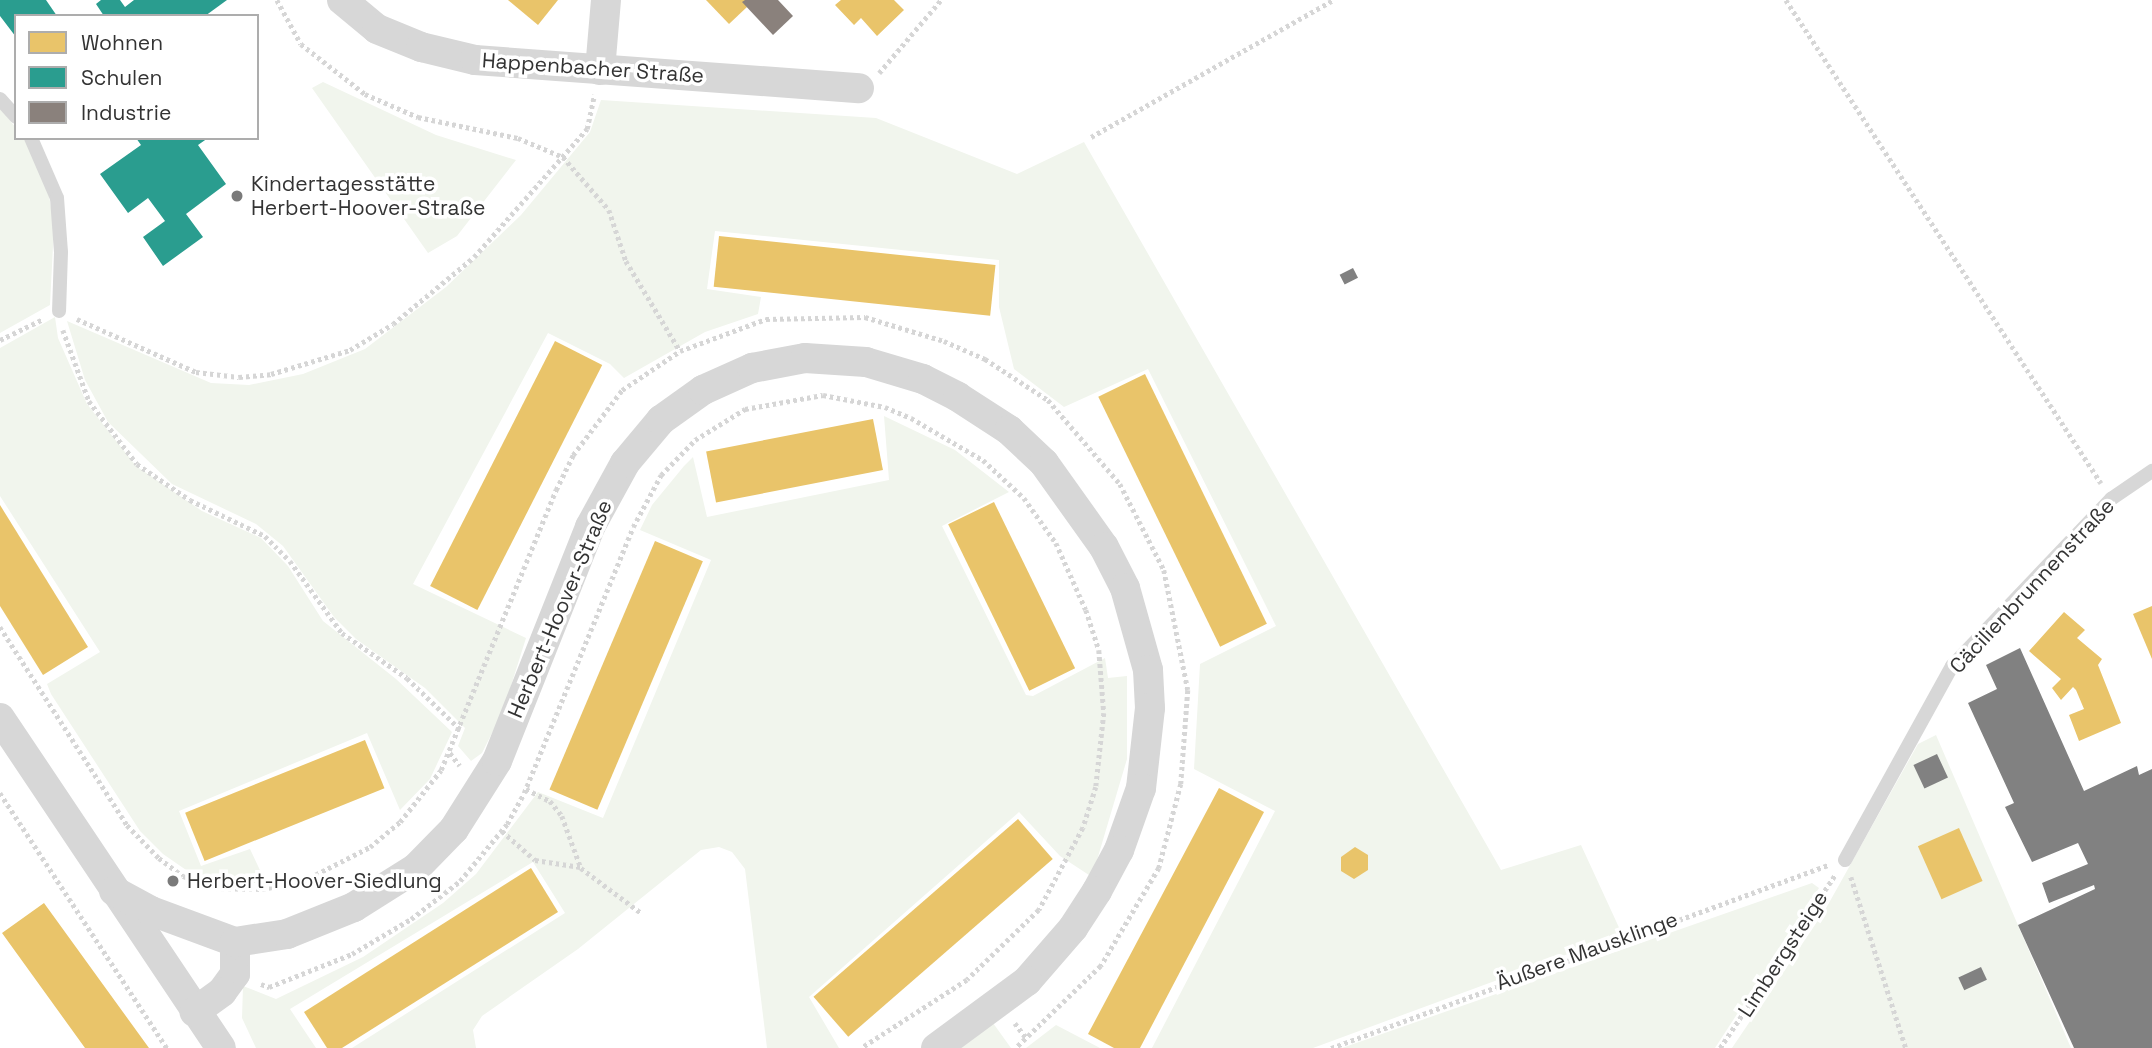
<!DOCTYPE html>
<html>
<head>
<meta charset="utf-8">
<style>
	body { margin:0 }
	#map { position:relative; width:2152px; height:1048px; overflow:hidden; background:#fff; font-family:"Space Grotesk",sans-serif }
	div>[style] { position:absolute }
	.green>* { inset:0; background:#f1f5ed }
	.homes>* { inset:0; background:#e9c46a; transform-origin:0 0 }
	.schools>* { inset:0; background:#2a9d8f }
	.industry>* { inset:0; background:#8a817c }
	.building>* { inset:0; background:#818181; transform-origin:0 0 }
	.path>* { height:4.5px; margin-top:-2.25px; transform-origin:0; background:repeating-linear-gradient(90deg,#d6d6d6 0 3.5px,transparent 0 7px) }
	.service>* { height:14px; margin:-7px; padding:0 7px; transform-origin:7px; border-radius:7px; background:#d7d7d7 }
	.minor>* { height:30px; margin:-15px; padding:0 15px; transform-origin:15px; border-radius:15px; background:#d7d7d7 }
	.dots>* { width:19px; height:19px; translate:-50% -50%; box-sizing:border-box; border:4px solid #fff; border-radius:50% }
	span { translate:-50% -50%; white-space:nowrap; text-align:center; line-height:1.15; -webkit-text-stroke:7px #fff; paint-order:stroke }
	.street-label { font-size:21px; color:#333 }
	.poi-label { font-size:21px; color:#333 }
	.left { translate:0 -50%; text-align:left }
	.legend { position:absolute; left:14px; top:14px; width:245px; height:126px; box-sizing:border-box; background:#fff; border:2px solid #adadad; margin:0; padding:9px 12px; list-style:none; font-size:21px; color:#333 }
	.legend li { display:flex; align-items:center; gap:14px; height:35px }
	.legend b { width:35px; border:2px solid #adadad }
</style>
</head>
<body>
<div id="map">
	<div class="green">
		<i style="clip-path:polygon(323px 82px,436px 135px,516px 160px,457px 236px,428px 253px,312px 88px)"></i>
		<i style="clip-path:polygon(601px 100px,876px 118px,1017px 174px,1084px 142px,1501px 870px,1581px 845px,1622px 934px,1313px 1048px,1152px 1048px,1275px 811px,1194px 769px,1200px 664px,1276px 626px,1148px 369px,1064px 407px,1014px 369px,999px 307px,999px 260px,715px 231px,707px 289px,761px 297px,758px 314px,705px 332px,624px 378px,610px 364px,548px 333px,413px 584px,526px 638px,503px 711px,482px 753px,471px 761px,458px 746px,465px 728px,425px 688px,356px 639px,334px 617px,283px 546px,256px 524px,172px 484px,108px 422px,85px 380px,67px 321px,211px 383px,249px 385px,303px 374px,365px 349px,446px 287px,521px 215px,590px 132px)"></i>
		<i style="clip-path:polygon(0 108px,16px 128px,16px 138px,23px 138px,31px 148px,48px 189px,54px 227px,50px 305px,0 333px)"></i>
		<i style="clip-path:polygon(55px 317px,58px 338px,87px 404px,136px 466px,202px 511px,261px 538px,288px 566px,323px 621px,396px 679px,452px 732px,430px 779px,400px 810px,367px 733px,179px 811px,201px 866px,250px 849px,266px 883px,216px 883px,189px 872px,163px 854px,140px 831px,51px 694px,47px 684px,100px 652px,0 496px,0 348px)"></i>
		<i style="clip-path:polygon(884px 416px,955px 450px,1009px 492px,942px 526px,1026px 695px,1033px 696px,1105px 658px,1108px 678px,1127px 676px,1127px 759px,1092px 877px,1060px 856px,1019px 812px,809px 997px,839px 1048px,767px 1048px,745px 869px,732px 852px,719px 847px,701px 850px,578px 949px,482px 1016px,473px 1030px,476px 1048px,352px 1048px,565px 913px,533px 862px,290px 1009px,316px 1048px,256px 1048px,242px 1018px,243px 986px,276px 999px,363px 957px,443px 903px,476px 874px,538px 792px,603px 818px,711px 560px,640px 530px,652px 505px,684px 466px,693px 457px,707px 517px,889px 480px)"></i>
		<i style="clip-path:polygon(1936px 735px,2071px 1048px,1732px 1048px,1825px 910px,1918px 744px)"></i>
		<i style="clip-path:polygon(1812px 883px,1819px 888px,1715px 1048px,1342px 1048px)"></i>
		<i style="clip-path:polygon(993px 1023px,1011px 1048px,959px 1048px)"></i>
		<i style="clip-path:polygon(1056px 1025px,1100px 1048px,1026px 1048px)"></i>
	</div>
	<div class="homes">
		<i style="clip-path:polygon(508px 0,558px 0,538px 25px)"></i>
		<i style="clip-path:polygon(706px 0,745px 0,747px 7px,729px 24px)"></i>
		<i style="clip-path:polygon(841px 0,894px 0,904px 10px,877px 36px,861px 18px,854px 25px,835px 5px)"></i>
		<i style="left:719px;top:236px;width:278px;height:51px;rotate:6deg"></i>
		<i style="left:555px;top:341px;width:53px;height:275px;rotate:27deg"></i>
		<i style="left:1145px;top:374px;width:278px;height:52px;rotate:64deg"></i>
		<i style="left:873px;top:419px;width:52px;height:170px;rotate:79deg"></i>
		<i style="left:994px;top:502px;width:185px;height:51px;rotate:64deg"></i>
		<i style="clip-path:polygon(0 505px,88px 647px,43px 675px,0 606px)"></i>
		<i style="left:655px;top:541px;width:52px;height:270px;rotate:23deg"></i>
		<i style="clip-path:polygon(2152px 606px,2152px 659px,2133px 614px)"></i>
		<i style="clip-path:polygon(2064px 612px,2085px 630px,2077px 638px,2102px 659px,2098px 665px,2121px 723px,2079px 741px,2069px 715px,2084px 709px,2076px 690px,2073px 687px,2061px 700px,2052px 688px,2061px 679px,2029px 651px)"></i>
		<i style="left:365px;top:740px;width:52px;height:194px;rotate:68deg"></i>
		<i style="clip-path:polygon(1219px 788px,1264px 812px,1140px 1048px,1114px 1048px,1088px 1034px)"></i>
		<i style="left:1018px;top:819px;width:53px;height:271px;rotate:49deg"></i>
		<i style="left:1959px;top:828px;width:58px;height:45px;rotate:66deg"></i>
		<i style="clip-path:polygon(1355px 847px,1368px 855px,1368px 870px,1354px 879px,1341px 871px,1341px 857px)"></i>
		<i style="clip-path:polygon(531px 868px,558px 912px,342px 1048px,327px 1048px,304px 1012px)"></i>
		<i style="clip-path:polygon(44px 903px,99px 979px,149px 1048px,85px 1048px,2px 933px)"></i>
	</div>
	<div class="schools">
		<i style="clip-path:polygon(0 0,46px 0,57px 16px,16px 16px,16px 37px,0 16px)"></i>
		<i style="clip-path:polygon(101px 0,120px 0,125px 7px,134px 0,227px 0,205px 16px,104px 16px,96px 4px)"></i>
		<i style="clip-path:polygon(136px 138px,208px 138px,198px 145px,226px 184px,186px 214px,203px 237px,163px 266px,143px 237px,165px 221px,148px 198px,128px 213px,100px 174px,141px 145px)"></i>
	</div>
	<div class="industry">
		<i style="clip-path:polygon(745px 0,778px 0,793px 16px,773px 35px,742px 2px)"></i>
	</div>
	<div class="building">
		<i style="left:1353px;top:268px;width:11px;height:15px;rotate:63deg"></i>
		<i style="clip-path:polygon(2020px 648px,2084px 791px,2137px 766px,2139px 775px,2152px 769px,2152px 1048px,2074px 1048px,2018px 925px,2095px 889px,2094px 885px,2049px 903px,2042px 883px,2088px 864px,2078px 843px,2032px 862px,2005px 807px,2014px 803px,1968px 703px,1997px 689px,1986px 665px)"></i>
		<i style="left:1937px;top:754px;width:26px;height:26px;rotate:65deg"></i>
		<i style="left:1981px;top:967px;width:14px;height:25px;rotate:65deg"></i>
	</div>
	<div class="path">
		<i style="left:277px;top:0;width:50px;rotate:61.4deg"></i>
		<i style="left:301px;top:44px;width:81px;rotate:38deg"></i>
		<i style="left:365px;top:94px;width:58px;rotate:23.5deg"></i>
		<i style="left:418px;top:117px;width:102px;rotate:11.9deg"></i>
		<i style="left:518px;top:138px;width:49px;rotate:22.9deg"></i>
		<i style="left:563px;top:157px;width:70px;rotate:49deg"></i>
		<i style="left:609px;top:210px;width:54px;rotate:71.6deg"></i>
		<i style="left:626px;top:261px;width:105px;rotate:59deg"></i>
		<i style="left:1786px;top:0;width:577px;rotate:56.89deg"></i>
		<i style="left:879px;top:73px;width:96px;rotate:-49.7deg"></i>
		<i style="left:1091px;top:137px;width:278px;rotate:-29.5deg"></i>
		<i style="left:77px;top:319px;width:130px;rotate:24deg"></i>
		<i style="left:196px;top:372px;width:43px;rotate:6.6deg"></i>
		<i style="left:239px;top:377px;width:32px;rotate:-5deg"></i>
		<i style="left:271px;top:374px;width:83px;rotate:-16.9deg"></i>
		<i style="left:350px;top:350px;width:50px;rotate:-31.2deg"></i>
		<i style="left:393px;top:324px;width:105px;rotate:-39.6deg"></i>
		<i style="left:474px;top:257px;width:171px;rotate:-48.6deg"></i>
		<i style="left:587px;top:129px;width:35px;rotate:-78deg"></i>
		<i style="left:63px;top:330px;width:76px;rotate:69.9deg"></i>
		<i style="left:89px;top:401px;width:79px;rotate:52.7deg"></i>
		<i style="left:137px;top:464px;width:64px;rotate:34.2deg"></i>
		<i style="left:190px;top:500px;width:83px;rotate:25.6deg"></i>
		<i style="left:265px;top:536px;width:35px;rotate:45deg"></i>
		<i style="left:290px;top:561px;width:89px;rotate:54.2deg"></i>
		<i style="left:342px;top:633px;width:79px;rotate:34.7deg"></i>
		<i style="left:407px;top:678px;width:74px;rotate:43.9deg"></i>
		<i style="left:0;top:340px;width:48px;rotate:-26deg"></i>
		<i style="left:0;top:627px;width:235px;rotate:57.3deg"></i>
		<i style="left:127px;top:825px;width:46px;rotate:45.9deg"></i>
		<i style="left:159px;top:858px;width:30px;rotate:37deg"></i>
		<i style="left:183px;top:876px;width:33px;rotate:21deg"></i>
		<i style="left:214px;top:888px;width:48px;rotate:1.2deg"></i>
		<i style="left:262px;top:889px;width:42px;rotate:-11deg"></i>
		<i style="left:303px;top:881px;width:75px;rotate:-26.9deg"></i>
		<i style="left:370px;top:847px;width:39px;rotate:-40deg"></i>
		<i style="left:400px;top:822px;width:66px;rotate:-51.7deg"></i>
		<i style="left:441px;top:770px;width:303px;rotate:-67.7deg"></i>
		<i style="left:556px;top:490px;width:39px;rotate:-64deg"></i>
		<i style="left:573px;top:455px;width:81px;rotate:-53deg"></i>
		<i style="left:622px;top:390px;width:70px;rotate:-33.9deg"></i>
		<i style="left:680px;top:351px;width:92px;rotate:-20.4deg"></i>
		<i style="left:766px;top:319px;width:99px;rotate:-1.2deg"></i>
		<i style="left:865px;top:317px;width:83px;rotate:16.9deg"></i>
		<i style="left:944px;top:341px;width:45px;rotate:23.7deg"></i>
		<i style="left:985px;top:359px;width:75px;rotate:33.1deg"></i>
		<i style="left:1048px;top:400px;width:111px;rotate:49.4deg"></i>
		<i style="left:1120px;top:484px;width:97px;rotate:62.9deg"></i>
		<i style="left:1164px;top:570px;width:122px;rotate:78.7deg"></i>
		<i style="left:1188px;top:690px;width:94px;rotate:94.3deg"></i>
		<i style="left:1181px;top:784px;width:87px;rotate:104.7deg"></i>
		<i style="left:1159px;top:868px;width:114px;rotate:120.6deg"></i>
		<i style="left:1101px;top:966px;width:118px;rotate:136deg"></i>
		<i style="left:450px;top:753px;width:16px;rotate:52deg"></i>
		<i style="left:526px;top:789px;width:27px;rotate:27deg"></i>
		<i style="left:550px;top:801px;width:19px;rotate:51deg"></i>
		<i style="left:562px;top:816px;width:55px;rotate:69.9deg"></i>
		<i style="left:581px;top:868px;width:74px;rotate:36.7deg"></i>
		<i style="left:0;top:793px;width:305px;rotate:56.8deg"></i>
		<i style="left:502px;top:831px;width:44px;rotate:41.3deg"></i>
		<i style="left:535px;top:860px;width:46px;rotate:8.8deg"></i>
		<i style="left:1851px;top:877px;width:180px;rotate:72.2deg"></i>
		<i style="left:261px;top:984px;width:9px;rotate:21deg"></i>
		<i style="left:269px;top:987px;width:89px;rotate:-21.7deg"></i>
		<i style="left:352px;top:954px;width:69px;rotate:-30.7deg"></i>
		<i style="left:411px;top:919px;width:62px;rotate:-37.8deg"></i>
		<i style="left:460px;top:881px;width:74px;rotate:-50.5deg"></i>
		<i style="left:507px;top:824px;width:35px;rotate:-61deg"></i>
		<i style="left:524px;top:793px;width:287px;rotate:-67.7deg"></i>
		<i style="left:633px;top:527px;width:59px;rotate:-61.7deg"></i>
		<i style="left:661px;top:475px;width:49px;rotate:-45.8deg"></i>
		<i style="left:695px;top:440px;width:59px;rotate:-31.8deg"></i>
		<i style="left:745px;top:409px;width:79px;rotate:-10.2deg"></i>
		<i style="left:823px;top:395px;width:63px;rotate:11deg"></i>
		<i style="left:885px;top:407px;width:28px;rotate:23deg"></i>
		<i style="left:911px;top:418px;width:83px;rotate:30.3deg"></i>
		<i style="left:983px;top:460px;width:56px;rotate:42.8deg"></i>
		<i style="left:1024px;top:498px;width:55px;rotate:54.6deg"></i>
		<i style="left:1056px;top:543px;width:73px;rotate:65.9deg"></i>
		<i style="left:1086px;top:610px;width:42px;rotate:72deg"></i>
		<i style="left:1099px;top:650px;width:63px;rotate:85.5deg"></i>
		<i style="left:1104px;top:713px;width:74px;rotate:96.2deg"></i>
		<i style="left:1096px;top:787px;width:43px;rotate:107.6deg"></i>
		<i style="left:1083px;top:828px;width:93px;rotate:118.2deg"></i>
		<i style="left:1039px;top:910px;width:100px;rotate:135.8deg"></i>
		<i style="left:967px;top:980px;width:125px;rotate:147.1deg"></i>
		<i style="left:1015px;top:1023px;width:20px;rotate:53deg"></i>
		<i style="left:1331px;top:1048px;width:530px;rotate:-20.21deg"></i>
		<i style="left:1720px;top:1048px;width:208px;rotate:-56.4deg"></i>
	</div>
	<div class="service">
		<i style="left:0;top:99px;width:24px;rotate:48deg"></i>
		<i style="left:31px;top:138px;width:65px;rotate:66.6deg"></i>
		<i style="left:57px;top:198px;width:54px;rotate:85.8deg"></i>
		<i style="left:61px;top:252px;width:59px;rotate:91.9deg"></i>
		<i style="left:1845px;top:860px;width:222px;rotate:-61.1deg"></i>
		<i style="left:1952px;top:666px;width:231px;rotate:-46.4deg"></i>
		<i style="left:2111px;top:499px;width:50px;rotate:-34.3deg"></i>
	</div>
	<div class="minor">
		<i style="left:342px;top:0;width:45px;rotate:39.6deg"></i>
		<i style="left:377px;top:29px;width:48px;rotate:22.2deg"></i>
		<i style="left:421px;top:47px;width:56px;rotate:13.5deg"></i>
		<i style="left:475px;top:60px;width:385px;rotate:4.2deg"></i>
		<i style="left:600px;top:70px;width:70px;rotate:-85.1deg"></i>
		<i style="left:0;top:718px;width:397px;rotate:56.2deg"></i>
		<i style="left:114px;top:891px;width:42px;rotate:28.4deg"></i>
		<i style="left:151px;top:911px;width:90px;rotate:20.3deg"></i>
		<i style="left:235px;top:942px;width:32px;rotate:90deg"></i>
		<i style="left:235px;top:974px;width:22px;rotate:126deg"></i>
		<i style="left:222px;top:992px;width:34px;rotate:144deg"></i>
		<i style="left:235px;top:942px;width:53px;rotate:-8.7deg"></i>
		<i style="left:287px;top:934px;width:72px;rotate:-21.9deg"></i>
		<i style="left:354px;top:907px;width:73px;rotate:-32.2deg"></i>
		<i style="left:416px;top:868px;width:54px;rotate:-45.7deg"></i>
		<i style="left:454px;top:829px;width:80px;rotate:-57.7deg"></i>
		<i style="left:497px;top:761px;width:252px;rotate:-68.3deg"></i>
		<i style="left:590px;top:527px;width:73px;rotate:-61.3deg"></i>
		<i style="left:625px;top:463px;width:56px;rotate:-50.1deg"></i>
		<i style="left:661px;top:420px;width:52px;rotate:-35.5deg"></i>
		<i style="left:703px;top:390px;width:54px;rotate:-24.2deg"></i>
		<i style="left:752px;top:368px;width:54px;rotate:-10.7deg"></i>
		<i style="left:805px;top:358px;width:61px;rotate:3.8deg"></i>
		<i style="left:866px;top:362px;width:59px;rotate:16.6deg"></i>
		<i style="left:923px;top:379px;width:39px;rotate:27deg"></i>
		<i style="left:958px;top:397px;width:61px;rotate:32.9deg"></i>
		<i style="left:1009px;top:430px;width:48px;rotate:43.3deg"></i>
		<i style="left:1044px;top:463px;width:103px;rotate:54.5deg"></i>
		<i style="left:1104px;top:547px;width:46px;rotate:62.9deg"></i>
		<i style="left:1125px;top:588px;width:85px;rotate:74.3deg"></i>
		<i style="left:1148px;top:670px;width:38px;rotate:87deg"></i>
		<i style="left:1150px;top:708px;width:81px;rotate:96.4deg"></i>
		<i style="left:1141px;top:788px;width:66px;rotate:109.5deg"></i>
		<i style="left:1119px;top:850px;width:47px;rotate:118.2deg"></i>
		<i style="left:1097px;top:891px;width:44px;rotate:123deg"></i>
		<i style="left:1073px;top:928px;width:70px;rotate:131deg"></i>
		<i style="left:1027px;top:981px;width:113px;rotate:143.6deg"></i>
	</div>
	<div class="dots">
		<i style="left:237px;top:196px;background:#7a7a7a"></i>
		<i style="left:173px;top:881px;background:#7a7a7a"></i>
	</div>
	<div class="street-label">
		<span style="left:593px;top:68px;rotate:4deg">Happenbacher Straße</span>
		<span style="left:2032px;top:586px;rotate:-47deg">Cäcilienbrunnenstraße</span>
		<span style="left:560px;top:609px;rotate:-67deg">Herbert-Hoover-Straße</span>
		<span style="left:1587px;top:951px;rotate:-20deg">Äußere Mausklinge</span>
		<span style="left:1783px;top:954px;rotate:-57deg">Limbergsteige</span>
	</div>
	<div class="poi-label">
		<span class="left" style="left:251px;top:196px">Kindertagesstätte<br>Herbert-Hoover-Straße</span>
		<span class="left" style="left:187px;top:881px">Herbert-Hoover-Siedlung</span>
	</div>
	<ul class="legend">
	<li><b style="height:19px;background:#e9c46a"></b>Wohnen</li>
	<li><b style="height:19px;background:#2a9d8f"></b>Schulen</li>
	<li><b style="height:19px;background:#8a817c"></b>Industrie</li>
	</ul>
</div>
</body>
</html>
